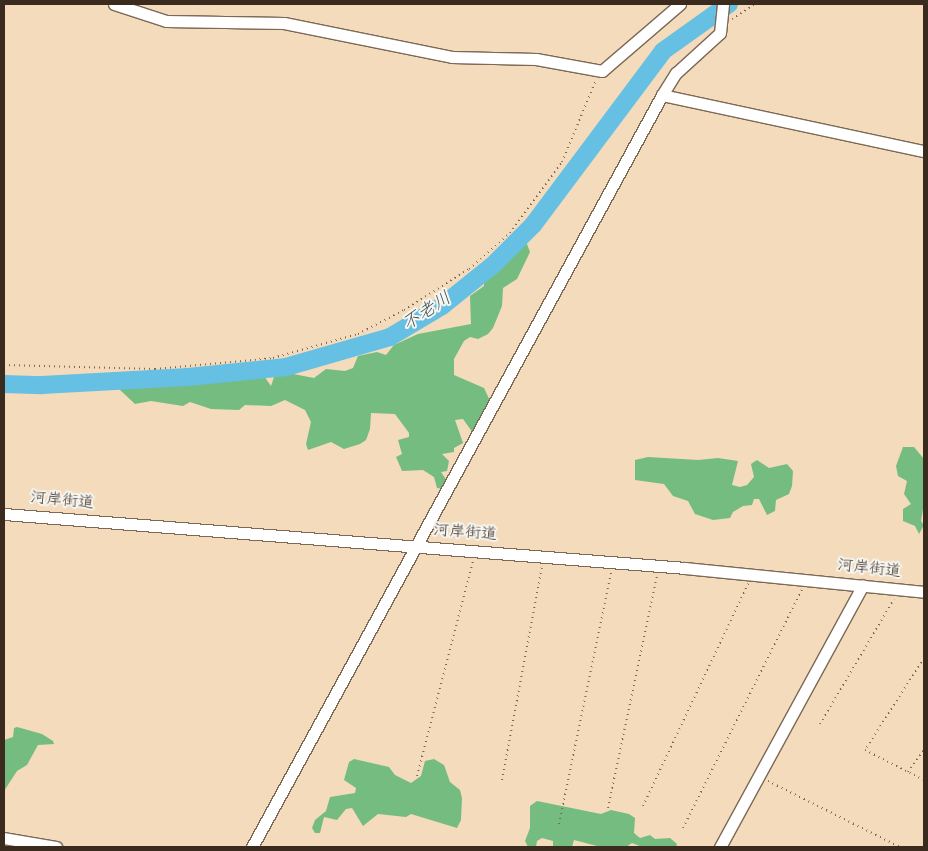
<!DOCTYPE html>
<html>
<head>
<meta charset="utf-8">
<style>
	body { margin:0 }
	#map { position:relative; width:928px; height:851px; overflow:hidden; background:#f3dbbc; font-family:Dekko,"Klee One",sans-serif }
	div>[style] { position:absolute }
	.forest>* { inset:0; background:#75bc81 }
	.river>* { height:18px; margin:-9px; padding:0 9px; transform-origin:9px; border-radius:9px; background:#65c0e3 }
	.path>* { height:2px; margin-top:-1px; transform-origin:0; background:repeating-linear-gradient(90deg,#7b6855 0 1px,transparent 0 5px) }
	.roads { filter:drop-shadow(1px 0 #7b6855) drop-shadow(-1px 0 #7b6855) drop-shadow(0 1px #7b6855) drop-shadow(0 -1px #7b6855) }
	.minor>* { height:11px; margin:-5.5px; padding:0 5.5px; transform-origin:5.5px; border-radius:5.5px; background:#fff }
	span { translate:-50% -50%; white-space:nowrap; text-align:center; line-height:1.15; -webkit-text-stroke:4px #f6f6f2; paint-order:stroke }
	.street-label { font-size:16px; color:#3b2a1e }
	.water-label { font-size:18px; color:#485759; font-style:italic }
	.frame { position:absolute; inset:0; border:5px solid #3b2a1e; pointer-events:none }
</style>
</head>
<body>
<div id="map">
	<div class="forest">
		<i style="clip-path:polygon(527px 244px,530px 252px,517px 279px,503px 288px,502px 306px,493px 328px,488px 334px,478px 339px,470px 337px,464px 341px,454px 359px,454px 375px,484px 388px,491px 403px,473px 433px,463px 419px,455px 420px,463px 443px,454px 448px,454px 452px,442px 454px,449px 461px,447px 471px,441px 472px,447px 481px,444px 489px,437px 488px,434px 477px,423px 470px,402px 471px,396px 457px,402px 454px,398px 440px,409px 437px,409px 433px,395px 414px,371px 413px,370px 429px,366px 440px,360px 444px,344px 449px,331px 442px,308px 450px,306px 444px,311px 422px,305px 410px,285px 400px,271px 406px,245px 405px,239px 410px,211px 409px,190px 402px,183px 406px,151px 401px,135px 404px,119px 389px,254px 375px,264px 376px,271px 386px,275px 374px,288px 373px,314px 378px,326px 369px,345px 371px,353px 368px,358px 356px,377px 352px,386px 355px,394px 345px,418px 334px,471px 324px,470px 296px,484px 286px,484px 267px,488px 263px,500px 263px,504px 259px,504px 251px,511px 245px)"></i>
		<i style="clip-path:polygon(903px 447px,914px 447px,924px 459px,924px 503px,921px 521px,924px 525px,919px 534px,915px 526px,903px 521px,903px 509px,911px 504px,904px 494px,907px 481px,898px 476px,896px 466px)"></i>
		<i style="clip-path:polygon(648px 457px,698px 460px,718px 458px,738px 461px,732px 485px,740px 487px,747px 485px,754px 477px,751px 464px,757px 460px,769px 468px,787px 464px,793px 471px,792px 486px,789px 494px,776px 500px,775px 511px,767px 515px,759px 499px,754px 499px,752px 505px,743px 506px,733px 512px,730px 518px,713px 520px,695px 514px,688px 501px,673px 496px,664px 484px,635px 480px,635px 460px)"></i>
		<i style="clip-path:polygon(17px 727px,42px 734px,53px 741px,54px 744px,38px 745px,27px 765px,17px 771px,4px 791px,4px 740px,13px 737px,14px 728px)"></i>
		<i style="clip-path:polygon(354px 759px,389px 767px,395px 775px,411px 783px,421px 776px,425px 761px,434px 759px,444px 765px,450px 782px,460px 790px,462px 798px,461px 820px,457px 828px,411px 814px,406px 817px,378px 814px,363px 826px,352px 808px,346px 809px,337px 820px,324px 817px,320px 833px,315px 833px,312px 828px,315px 820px,326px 811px,330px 797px,355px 793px,356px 788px,344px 780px,349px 762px)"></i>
		<i style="clip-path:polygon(537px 801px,601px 814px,611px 810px,629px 814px,635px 818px,634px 833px,640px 838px,650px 835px,655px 839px,670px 838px,677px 844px,676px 847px,642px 847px,632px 843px,626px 847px,601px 847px,574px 840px,572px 847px,553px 847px,553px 841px,542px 838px,537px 841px,536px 847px,528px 847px,525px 841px,530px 828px,530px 806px)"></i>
	</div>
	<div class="river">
		<i style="left:4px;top:384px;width:38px;rotate:2deg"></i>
		<i style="left:42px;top:385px;width:146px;rotate:-3.1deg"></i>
		<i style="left:188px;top:377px;width:99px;rotate:-5.8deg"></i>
		<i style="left:286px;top:367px;width:108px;rotate:-16.1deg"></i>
		<i style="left:390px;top:337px;width:61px;rotate:-30.8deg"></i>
		<i style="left:442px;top:306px;width:65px;rotate:-38.8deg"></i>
		<i style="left:493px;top:265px;width:57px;rotate:-45deg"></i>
		<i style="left:533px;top:225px;width:217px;rotate:-53.2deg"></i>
		<i style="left:663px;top:51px;width:81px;rotate:-35.5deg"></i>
	</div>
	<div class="path">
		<i style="left:732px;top:19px;width:27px;rotate:-33deg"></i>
		<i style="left:4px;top:365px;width:151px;rotate:1.5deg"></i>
		<i style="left:155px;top:369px;width:119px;rotate:-5.3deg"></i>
		<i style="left:273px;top:358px;width:88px;rotate:-15.8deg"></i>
		<i style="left:358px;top:334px;width:52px;rotate:-27.6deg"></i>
		<i style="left:404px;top:310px;width:77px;rotate:-32.2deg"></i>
		<i style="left:469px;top:269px;width:55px;rotate:-41.3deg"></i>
		<i style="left:510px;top:233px;width:88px;rotate:-53.8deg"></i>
		<i style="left:562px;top:162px;width:89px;rotate:-67.5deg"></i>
		<i style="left:924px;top:658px;width:109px;rotate:122.7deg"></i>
		<i style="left:865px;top:750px;width:66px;rotate:27deg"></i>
		<i style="left:820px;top:724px;width:145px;rotate:-59.4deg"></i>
		<i style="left:908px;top:772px;width:27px;rotate:-54deg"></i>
		<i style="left:417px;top:776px;width:222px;rotate:-75.4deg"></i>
		<i style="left:502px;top:780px;width:218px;rotate:-79.4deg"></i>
		<i style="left:768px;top:781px;width:148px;rotate:26.6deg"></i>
		<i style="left:643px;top:806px;width:246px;rotate:-64.7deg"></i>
		<i style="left:608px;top:808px;width:238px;rotate:-78.1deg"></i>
		<i style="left:559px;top:824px;width:257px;rotate:-78.3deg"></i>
		<i style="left:683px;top:828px;width:267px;rotate:-63.5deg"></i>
	</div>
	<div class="roads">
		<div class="minor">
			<i style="left:114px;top:4px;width:55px;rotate:18.1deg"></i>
			<i style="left:166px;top:21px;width:118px;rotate:1deg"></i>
			<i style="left:284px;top:23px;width:171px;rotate:11.4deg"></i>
			<i style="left:452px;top:57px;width:84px;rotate:1.4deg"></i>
			<i style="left:536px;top:59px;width:67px;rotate:10.3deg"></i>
			<i style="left:602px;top:71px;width:103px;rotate:-40.7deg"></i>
			<i style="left:662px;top:95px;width:268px;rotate:12.1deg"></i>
			<i style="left:4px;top:514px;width:683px;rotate:4.53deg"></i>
			<i style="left:685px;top:568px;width:240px;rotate:5.7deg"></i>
			<i style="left:4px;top:838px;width:53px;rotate:9.8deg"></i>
			<i style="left:252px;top:847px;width:857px;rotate:-61.4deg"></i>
			<i style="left:662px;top:95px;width:26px;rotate:-58deg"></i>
			<i style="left:676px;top:73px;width:59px;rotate:-42.3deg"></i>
			<i style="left:720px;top:33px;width:29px;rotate:-84deg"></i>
			<i style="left:720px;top:847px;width:298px;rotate:-61.4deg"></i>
		</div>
	</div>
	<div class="street-label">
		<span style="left:62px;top:502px;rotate:5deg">河岸街道</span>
		<span style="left:465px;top:534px;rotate:4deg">河岸街道</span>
		<span style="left:869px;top:570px;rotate:6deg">河岸街道</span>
	</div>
	<div class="water-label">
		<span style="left:428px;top:313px;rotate:-33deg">不老川</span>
	</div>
	<div class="frame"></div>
</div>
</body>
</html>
